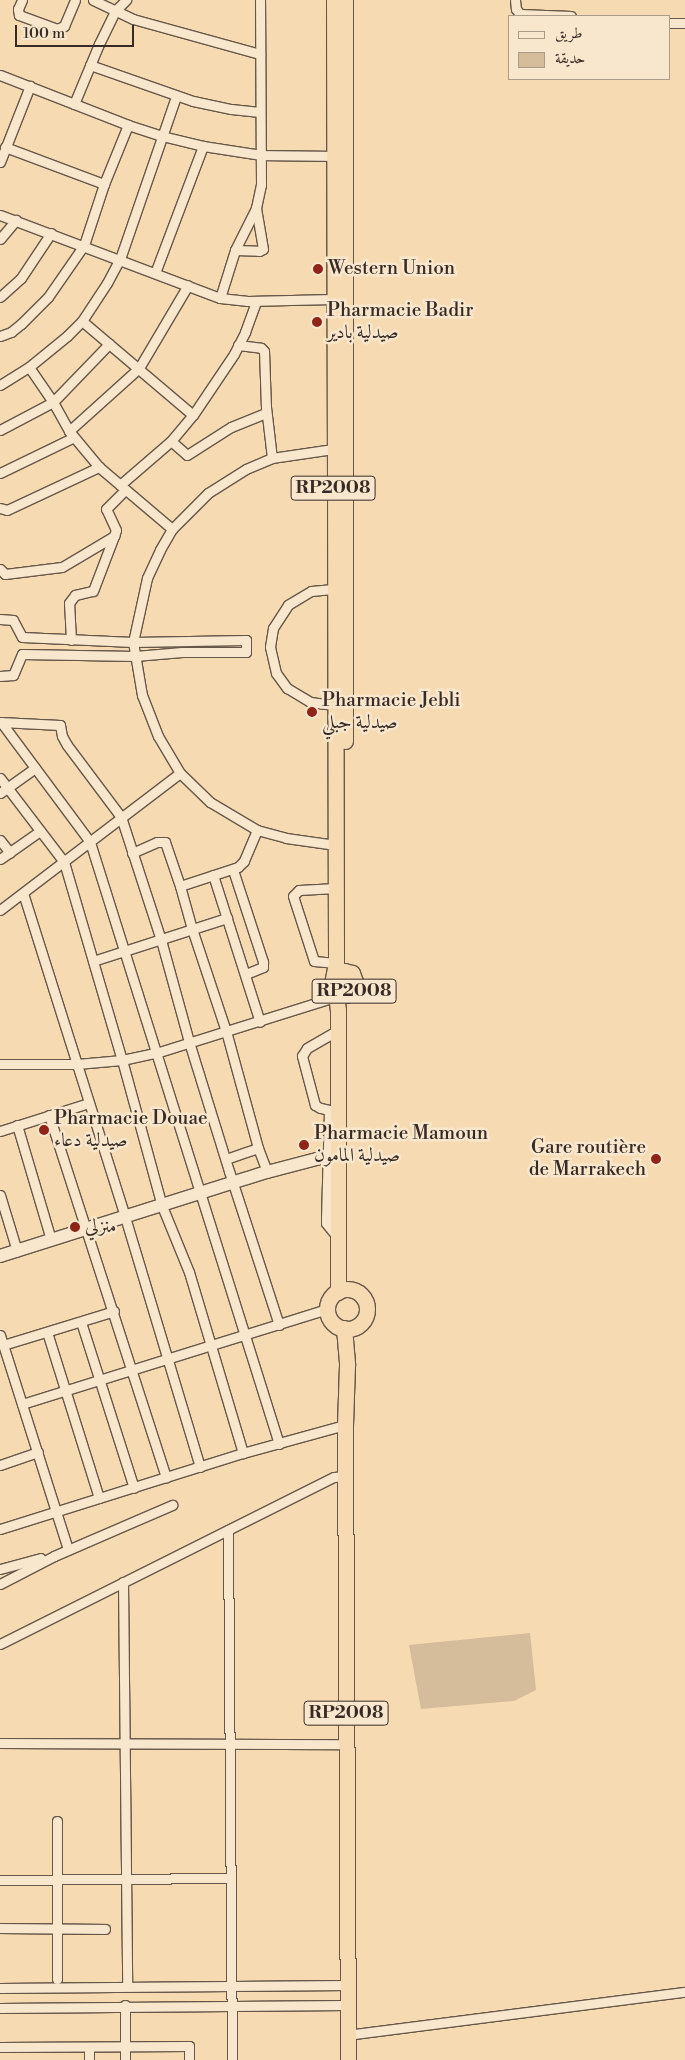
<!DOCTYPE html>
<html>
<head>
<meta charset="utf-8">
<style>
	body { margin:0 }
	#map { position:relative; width:685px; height:2060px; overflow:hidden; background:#f5dab2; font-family:"Libre Bodoni",Amiri,serif }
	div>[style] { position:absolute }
	.green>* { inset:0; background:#d5bc9a }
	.roads { filter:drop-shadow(1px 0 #675748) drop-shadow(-1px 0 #675748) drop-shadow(0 1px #675748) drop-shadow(0 -1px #675748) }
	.street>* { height:9px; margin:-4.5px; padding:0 4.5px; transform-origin:4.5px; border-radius:4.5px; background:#f8e7cd }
	.secondary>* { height:12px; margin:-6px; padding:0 6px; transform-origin:6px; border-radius:6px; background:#f8e7cd }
	.highway>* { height:15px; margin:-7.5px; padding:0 7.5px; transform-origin:7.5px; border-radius:7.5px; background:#f5dab2 }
	.highway>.ring { margin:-7.5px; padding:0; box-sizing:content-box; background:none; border:15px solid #f5dab2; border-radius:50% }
	.dots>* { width:14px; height:14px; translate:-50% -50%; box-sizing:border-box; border:2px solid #f8e7cd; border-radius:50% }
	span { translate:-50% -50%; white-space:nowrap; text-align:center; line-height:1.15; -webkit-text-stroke:5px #f8e7cd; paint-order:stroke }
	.shield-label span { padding:1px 4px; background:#f8e7cd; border:1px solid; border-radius:4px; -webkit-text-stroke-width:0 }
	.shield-label { font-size:18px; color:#382b25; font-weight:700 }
	.poi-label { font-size:19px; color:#382b25 }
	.left { translate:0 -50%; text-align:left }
	.right { translate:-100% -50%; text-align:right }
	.legend { position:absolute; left:508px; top:15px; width:162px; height:65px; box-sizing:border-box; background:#f8e7cd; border:1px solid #ab9c8a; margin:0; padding:6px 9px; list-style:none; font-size:15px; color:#382b25 }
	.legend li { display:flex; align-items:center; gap:10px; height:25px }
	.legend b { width:25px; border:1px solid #ab9c8a }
	.scale { position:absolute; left:15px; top:25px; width:119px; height:22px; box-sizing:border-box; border:2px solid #382b25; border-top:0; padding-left:6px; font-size:15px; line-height:18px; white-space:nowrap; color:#382b25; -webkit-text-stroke:4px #f8e7cd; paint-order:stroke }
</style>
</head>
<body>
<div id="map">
	<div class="green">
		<i style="clip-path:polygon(530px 1633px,536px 1690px,514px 1701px,421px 1709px,409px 1645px)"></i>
	</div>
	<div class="roads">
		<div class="street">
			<i style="left:22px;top:0;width:10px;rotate:114deg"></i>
			<i style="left:18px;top:9px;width:6px;rotate:81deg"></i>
			<i style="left:19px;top:15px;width:40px;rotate:20.2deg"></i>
			<i style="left:57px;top:29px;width:8px;rotate:-23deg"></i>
			<i style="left:64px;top:26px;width:28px;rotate:-67deg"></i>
			<i style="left:93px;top:0;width:44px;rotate:25.4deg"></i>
			<i style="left:133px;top:19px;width:132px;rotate:15.4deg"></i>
			<i style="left:515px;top:0;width:9px;rotate:84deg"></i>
			<i style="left:516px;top:9px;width:6px;rotate:51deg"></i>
			<i style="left:520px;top:14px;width:51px;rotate:2.2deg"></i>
			<i style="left:669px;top:23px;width:16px"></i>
			<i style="left:90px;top:65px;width:109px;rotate:19.3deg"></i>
			<i style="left:193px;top:101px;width:39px;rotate:12deg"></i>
			<i style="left:231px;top:109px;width:29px;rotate:6deg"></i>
			<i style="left:0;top:75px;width:137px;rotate:21.3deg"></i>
			<i style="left:128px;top:125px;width:36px;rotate:18deg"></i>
			<i style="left:162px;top:136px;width:42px;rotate:13.7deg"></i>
			<i style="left:203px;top:146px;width:59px;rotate:8.8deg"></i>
			<i style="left:261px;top:155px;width:73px;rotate:0.8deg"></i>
			<i style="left:74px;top:104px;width:65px;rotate:-67.4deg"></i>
			<i style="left:99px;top:44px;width:37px;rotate:-64deg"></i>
			<i style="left:115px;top:11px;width:16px;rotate:-45deg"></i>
			<i style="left:5px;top:147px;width:106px;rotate:20.5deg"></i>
			<i style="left:0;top:162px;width:82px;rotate:-68.5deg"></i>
			<i style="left:0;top:215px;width:235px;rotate:20.7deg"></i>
			<i style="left:220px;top:298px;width:28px;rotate:6deg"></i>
			<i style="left:248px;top:301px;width:85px;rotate:-1.3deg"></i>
			<i style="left:0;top:239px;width:25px;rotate:-50deg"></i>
			<i style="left:235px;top:250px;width:24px;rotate:2deg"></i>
			<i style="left:259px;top:251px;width:4px;rotate:-27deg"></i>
			<i style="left:263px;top:249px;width:42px;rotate:-99.7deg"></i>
			<i style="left:155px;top:273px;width:136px;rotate:-69.3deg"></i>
			<i style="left:0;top:297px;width:28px;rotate:-42deg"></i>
			<i style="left:21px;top:278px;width:54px;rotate:-56.3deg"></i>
			<i style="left:220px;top:298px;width:50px;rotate:-72.6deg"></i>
			<i style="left:235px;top:250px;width:47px;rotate:-63.4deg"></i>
			<i style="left:256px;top:208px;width:24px;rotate:-78deg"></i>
			<i style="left:261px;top:185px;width:185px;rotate:-90.3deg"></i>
			<i style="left:82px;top:321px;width:145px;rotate:40.3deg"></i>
			<i style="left:0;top:336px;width:12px;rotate:-20deg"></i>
			<i style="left:11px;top:332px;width:13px;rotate:-39deg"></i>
			<i style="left:21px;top:324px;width:38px;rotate:-45deg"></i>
			<i style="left:48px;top:297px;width:63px;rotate:-55.3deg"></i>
			<i style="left:84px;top:245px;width:64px;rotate:-71.8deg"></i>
			<i style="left:104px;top:184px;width:64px;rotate:-67.9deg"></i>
			<i style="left:238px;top:345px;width:23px;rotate:7deg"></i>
			<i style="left:261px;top:348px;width:4px;rotate:45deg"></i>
			<i style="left:264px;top:351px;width:56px;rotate:88deg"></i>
			<i style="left:266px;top:407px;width:51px;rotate:83.3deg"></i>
			<i style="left:29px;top:367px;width:42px;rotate:55.6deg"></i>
			<i style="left:53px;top:402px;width:33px;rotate:61deg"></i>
			<i style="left:69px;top:431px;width:47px;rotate:50.2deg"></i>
			<i style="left:99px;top:467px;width:96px;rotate:40.3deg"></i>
			<i style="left:0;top:385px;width:34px;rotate:-32deg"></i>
			<i style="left:29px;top:367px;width:49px;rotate:-39.2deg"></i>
			<i style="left:67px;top:336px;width:21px;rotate:-45deg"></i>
			<i style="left:82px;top:321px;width:45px;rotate:-56.7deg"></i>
			<i style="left:107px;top:283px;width:27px;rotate:-62deg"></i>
			<i style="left:120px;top:259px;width:172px;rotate:-71deg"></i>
			<i style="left:0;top:430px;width:60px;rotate:-27.8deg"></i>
			<i style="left:53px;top:402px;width:81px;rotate:-46deg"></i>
			<i style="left:69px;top:431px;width:94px;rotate:-42deg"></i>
			<i style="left:139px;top:368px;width:96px;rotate:-59.4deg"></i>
			<i style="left:171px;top:441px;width:21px;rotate:41deg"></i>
			<i style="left:187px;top:455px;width:52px;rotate:-32.5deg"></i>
			<i style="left:231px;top:427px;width:38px;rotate:-22deg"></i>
			<i style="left:333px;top:449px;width:62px;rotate:171.6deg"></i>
			<i style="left:272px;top:458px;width:28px;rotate:157deg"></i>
			<i style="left:246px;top:469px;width:45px;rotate:147.7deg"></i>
			<i style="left:208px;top:493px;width:51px;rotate:135deg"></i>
			<i style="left:172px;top:529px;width:24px;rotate:120deg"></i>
			<i style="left:160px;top:550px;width:31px;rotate:115deg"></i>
			<i style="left:147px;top:578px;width:66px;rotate:102.3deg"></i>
			<i style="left:133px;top:642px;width:54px;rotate:80.4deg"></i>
			<i style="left:142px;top:695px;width:44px;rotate:68.7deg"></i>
			<i style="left:158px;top:736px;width:43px;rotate:59.3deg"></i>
			<i style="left:180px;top:773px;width:42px;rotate:44deg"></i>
			<i style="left:210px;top:802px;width:55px;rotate:30.8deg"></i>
			<i style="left:257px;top:830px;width:30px;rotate:15deg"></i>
			<i style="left:286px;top:838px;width:50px;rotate:8deg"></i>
			<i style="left:0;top:473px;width:82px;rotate:-25.9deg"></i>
			<i style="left:120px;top:485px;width:67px;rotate:-40.8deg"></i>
			<i style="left:171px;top:441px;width:34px;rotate:-50deg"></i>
			<i style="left:193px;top:415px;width:73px;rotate:-56.1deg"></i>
			<i style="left:234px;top:354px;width:25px;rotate:-63deg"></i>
			<i style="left:245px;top:332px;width:33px;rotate:-70deg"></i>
			<i style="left:0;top:508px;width:7px;rotate:16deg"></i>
			<i style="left:7px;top:510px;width:102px;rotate:-25.1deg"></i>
			<i style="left:0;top:569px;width:7px;rotate:45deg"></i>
			<i style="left:5px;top:574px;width:57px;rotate:-7deg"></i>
			<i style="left:62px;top:567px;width:61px;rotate:-30.8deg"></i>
			<i style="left:114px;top:536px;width:6px;rotate:-72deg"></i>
			<i style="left:116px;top:530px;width:23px;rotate:-115deg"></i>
			<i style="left:106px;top:509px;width:27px;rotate:-45deg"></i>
			<i style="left:333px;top:589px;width:22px;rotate:175deg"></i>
			<i style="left:311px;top:591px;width:27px;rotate:149deg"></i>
			<i style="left:288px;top:605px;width:27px;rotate:123deg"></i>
			<i style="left:273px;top:628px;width:19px;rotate:99deg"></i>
			<i style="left:270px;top:647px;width:27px;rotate:77deg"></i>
			<i style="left:276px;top:673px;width:19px;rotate:54deg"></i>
			<i style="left:287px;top:688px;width:27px;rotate:31deg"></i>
			<i style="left:310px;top:702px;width:24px;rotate:7deg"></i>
			<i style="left:0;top:619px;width:13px;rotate:4deg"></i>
			<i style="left:13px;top:620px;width:19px;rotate:62deg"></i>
			<i style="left:22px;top:637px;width:111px;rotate:2.6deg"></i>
			<i style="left:133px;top:642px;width:113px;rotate:-1deg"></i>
			<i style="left:246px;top:640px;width:12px;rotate:90deg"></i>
			<i style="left:246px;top:652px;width:64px;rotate:180deg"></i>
			<i style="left:182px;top:652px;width:47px;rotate:175.1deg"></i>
			<i style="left:135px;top:656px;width:113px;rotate:-179deg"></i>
			<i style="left:22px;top:654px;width:23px;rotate:113deg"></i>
			<i style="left:13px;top:675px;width:13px;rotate:176deg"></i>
			<i style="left:71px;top:640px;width:37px;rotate:-93deg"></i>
			<i style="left:69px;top:603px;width:10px;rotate:-53deg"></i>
			<i style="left:75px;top:595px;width:18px;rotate:-13deg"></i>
			<i style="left:93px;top:591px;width:59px;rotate:-69.1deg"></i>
			<i style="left:0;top:722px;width:60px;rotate:2.9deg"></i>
			<i style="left:60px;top:725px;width:11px;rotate:80deg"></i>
			<i style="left:62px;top:736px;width:10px;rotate:61deg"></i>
			<i style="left:67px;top:745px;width:90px;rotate:53.1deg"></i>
			<i style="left:121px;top:817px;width:129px;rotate:72deg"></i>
			<i style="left:161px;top:940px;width:106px;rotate:74.6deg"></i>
			<i style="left:189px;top:1042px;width:135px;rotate:72.8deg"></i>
			<i style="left:229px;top:1171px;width:162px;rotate:72deg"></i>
			<i style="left:1px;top:722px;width:149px;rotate:53.4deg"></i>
			<i style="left:90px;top:842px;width:631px;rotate:72.57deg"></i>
			<i style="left:0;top:778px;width:106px;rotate:52.7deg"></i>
			<i style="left:64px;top:862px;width:206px;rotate:73.7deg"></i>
			<i style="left:122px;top:1060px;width:151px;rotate:74.7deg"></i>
			<i style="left:162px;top:1206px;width:71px;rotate:67.8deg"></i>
			<i style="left:189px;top:1272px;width:189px;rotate:73.4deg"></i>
			<i style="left:0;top:793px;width:43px;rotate:-35.5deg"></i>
			<i style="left:257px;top:830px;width:34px;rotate:113deg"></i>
			<i style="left:244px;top:861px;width:8px;rotate:135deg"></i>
			<i style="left:238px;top:867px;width:61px;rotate:161.9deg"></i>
			<i style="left:180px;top:886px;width:45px;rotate:74.4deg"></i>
			<i style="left:192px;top:929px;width:108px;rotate:71.6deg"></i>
			<i style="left:226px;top:1031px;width:121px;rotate:74.7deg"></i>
			<i style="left:258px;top:1148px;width:26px;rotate:69deg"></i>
			<i style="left:0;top:840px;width:16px;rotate:52deg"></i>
			<i style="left:132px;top:853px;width:27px;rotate:-24deg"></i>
			<i style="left:157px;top:842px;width:8px"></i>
			<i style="left:165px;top:842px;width:46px;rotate:71.2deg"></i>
			<i style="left:0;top:859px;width:49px;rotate:-35deg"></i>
			<i style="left:233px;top:870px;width:97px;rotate:71.9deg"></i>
			<i style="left:263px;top:962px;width:5px;rotate:90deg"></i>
			<i style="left:263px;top:967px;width:18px;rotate:158deg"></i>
			<i style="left:213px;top:875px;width:154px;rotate:72.3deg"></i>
			<i style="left:336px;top:888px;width:37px;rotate:177deg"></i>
			<i style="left:299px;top:890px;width:8px;rotate:135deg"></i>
			<i style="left:293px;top:896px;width:68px;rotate:72.1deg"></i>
			<i style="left:314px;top:961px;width:22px;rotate:5deg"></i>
			<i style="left:23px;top:893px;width:340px;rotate:72.5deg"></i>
			<i style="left:125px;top:1217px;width:261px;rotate:73.3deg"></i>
			<i style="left:0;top:910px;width:226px;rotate:-37.3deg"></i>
			<i style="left:93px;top:961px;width:141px;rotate:-17.8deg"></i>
			<i style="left:0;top:1064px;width:77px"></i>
			<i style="left:77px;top:1064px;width:45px;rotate:-5.1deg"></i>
			<i style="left:122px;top:1060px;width:35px;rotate:-12deg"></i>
			<i style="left:156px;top:1053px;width:180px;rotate:-17.4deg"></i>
			<i style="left:328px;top:999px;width:10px;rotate:-53deg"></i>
			<i style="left:49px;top:1115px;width:381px;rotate:72.1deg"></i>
			<i style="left:17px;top:1125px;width:120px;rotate:73.5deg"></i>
			<i style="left:0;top:1131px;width:93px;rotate:-17.5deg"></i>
			<i style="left:226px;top:1159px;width:34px;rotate:-19deg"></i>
			<i style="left:0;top:1195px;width:59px;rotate:73.1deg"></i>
			<i style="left:338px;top:1238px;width:19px;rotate:-129deg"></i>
			<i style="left:326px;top:1223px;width:5px;rotate:-90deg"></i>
			<i style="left:326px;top:1218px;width:108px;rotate:-88.4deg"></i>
			<i style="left:329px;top:1110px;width:9px;rotate:-167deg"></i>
			<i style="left:320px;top:1108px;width:6px;rotate:-149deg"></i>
			<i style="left:315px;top:1105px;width:51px;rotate:-104.9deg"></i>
			<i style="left:302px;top:1056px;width:9px;rotate:-58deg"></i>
			<i style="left:307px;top:1048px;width:36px;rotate:-30deg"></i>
			<i style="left:81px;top:1322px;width:174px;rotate:72.3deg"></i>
			<i style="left:47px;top:1332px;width:174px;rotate:72.6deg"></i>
			<i style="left:0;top:1335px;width:225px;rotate:72.4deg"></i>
			<i style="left:3px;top:1345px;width:116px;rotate:-17deg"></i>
			<i style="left:22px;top:1404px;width:319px;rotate:-17.3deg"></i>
			<i style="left:0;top:1465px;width:40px;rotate:-18.9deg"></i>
			<i style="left:0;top:1529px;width:255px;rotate:-17.4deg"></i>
			<i style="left:243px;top:1453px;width:106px;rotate:-15.4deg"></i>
			<i style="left:228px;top:1530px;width:530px;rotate:89.57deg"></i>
			<i style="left:0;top:1569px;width:42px;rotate:-15deg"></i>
			<i style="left:123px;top:1582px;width:404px;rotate:89.4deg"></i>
			<i style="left:0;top:1584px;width:61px;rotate:-27.4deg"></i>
			<i style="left:54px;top:1556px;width:129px;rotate:-23.4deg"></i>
			<i style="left:0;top:1644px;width:373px;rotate:-26.6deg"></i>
			<i style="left:334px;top:1477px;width:11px;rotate:-5deg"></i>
			<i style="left:0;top:1743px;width:346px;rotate:0.2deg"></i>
			<i style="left:0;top:1880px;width:231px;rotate:-0.5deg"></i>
			<i style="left:0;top:1928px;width:105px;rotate:0.5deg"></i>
			<i style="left:57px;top:1979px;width:158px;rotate:-90deg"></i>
			<i style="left:0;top:1988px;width:347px;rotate:-0.5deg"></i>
			<i style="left:125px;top:2005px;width:55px;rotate:90deg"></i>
			<i style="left:0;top:2008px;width:347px;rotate:-0.5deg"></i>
			<i style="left:347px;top:2035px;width:341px;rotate:-7.3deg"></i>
			<i style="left:0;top:2047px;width:189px;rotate:-0.3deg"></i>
			<i style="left:189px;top:2046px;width:14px;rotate:90deg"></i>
			<i style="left:89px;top:2060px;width:13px;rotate:-90deg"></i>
		</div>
		<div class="secondary">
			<i style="left:0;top:1256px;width:280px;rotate:-17.5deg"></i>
			<i style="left:267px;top:1172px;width:63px;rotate:-14.7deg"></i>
			<i style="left:328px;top:1156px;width:9px;rotate:6deg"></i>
		</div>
		<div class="highway">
			<i style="left:334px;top:0;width:963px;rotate:89.88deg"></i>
			<i style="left:336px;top:963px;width:20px;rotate:101deg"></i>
			<i style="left:332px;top:983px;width:12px;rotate:59deg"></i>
			<i style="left:338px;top:993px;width:8px;rotate:14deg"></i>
			<i style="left:346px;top:995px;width:8px;rotate:-30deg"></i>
			<i style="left:353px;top:991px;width:8px;rotate:-67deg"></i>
			<i style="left:356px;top:984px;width:12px;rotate:-110deg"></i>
			<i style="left:352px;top:973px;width:8px;rotate:-166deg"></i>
			<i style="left:344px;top:971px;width:11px;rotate:153deg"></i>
			<i style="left:345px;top:741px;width:741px;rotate:-90deg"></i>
			<i style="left:336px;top:992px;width:18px;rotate:84deg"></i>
			<i style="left:338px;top:1010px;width:282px;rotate:90deg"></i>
			<i class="ring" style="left:327px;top:1289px;width:25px;height:25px"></i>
			<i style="left:344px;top:1328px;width:37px;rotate:85deg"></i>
			<i style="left:347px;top:1365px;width:60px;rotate:91.9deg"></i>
			<i style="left:345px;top:1425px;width:635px;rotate:89.73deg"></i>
		</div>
	</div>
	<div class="dots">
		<i style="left:318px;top:269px;background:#8f2418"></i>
		<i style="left:317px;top:322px;background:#8f2418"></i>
		<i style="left:312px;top:712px;background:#8f2418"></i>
		<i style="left:44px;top:1130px;background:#8f2418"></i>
		<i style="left:304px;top:1145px;background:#8f2418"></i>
		<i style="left:656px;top:1159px;background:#8f2418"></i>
		<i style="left:75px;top:1227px;background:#8f2418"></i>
	</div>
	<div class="shield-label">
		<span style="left:333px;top:488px">RP2008</span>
		<span style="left:354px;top:991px">RP2008</span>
		<span style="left:346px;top:1713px">RP2008</span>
	</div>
	<div class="poi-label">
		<span class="left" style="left:328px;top:269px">Western Union</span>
		<span class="left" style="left:327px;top:322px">Pharmacie Badir<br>صيدلية بادير</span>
		<span class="left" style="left:322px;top:712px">Pharmacie Jebli<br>صيدلية جبلي</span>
		<span class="left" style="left:54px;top:1130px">Pharmacie Douae<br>صيدلية دعاء</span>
		<span class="left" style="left:314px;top:1145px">Pharmacie Mamoun<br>صيدلية المامون</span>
		<span class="right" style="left:646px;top:1159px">Gare routière<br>de Marrakech</span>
		<span class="left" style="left:85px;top:1227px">منزلي</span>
	</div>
	<ul class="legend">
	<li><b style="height:6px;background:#f8e7cd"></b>طريق</li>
	<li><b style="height:14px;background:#d5bc9a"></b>حديقة</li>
	</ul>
	<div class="scale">100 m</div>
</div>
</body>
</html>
